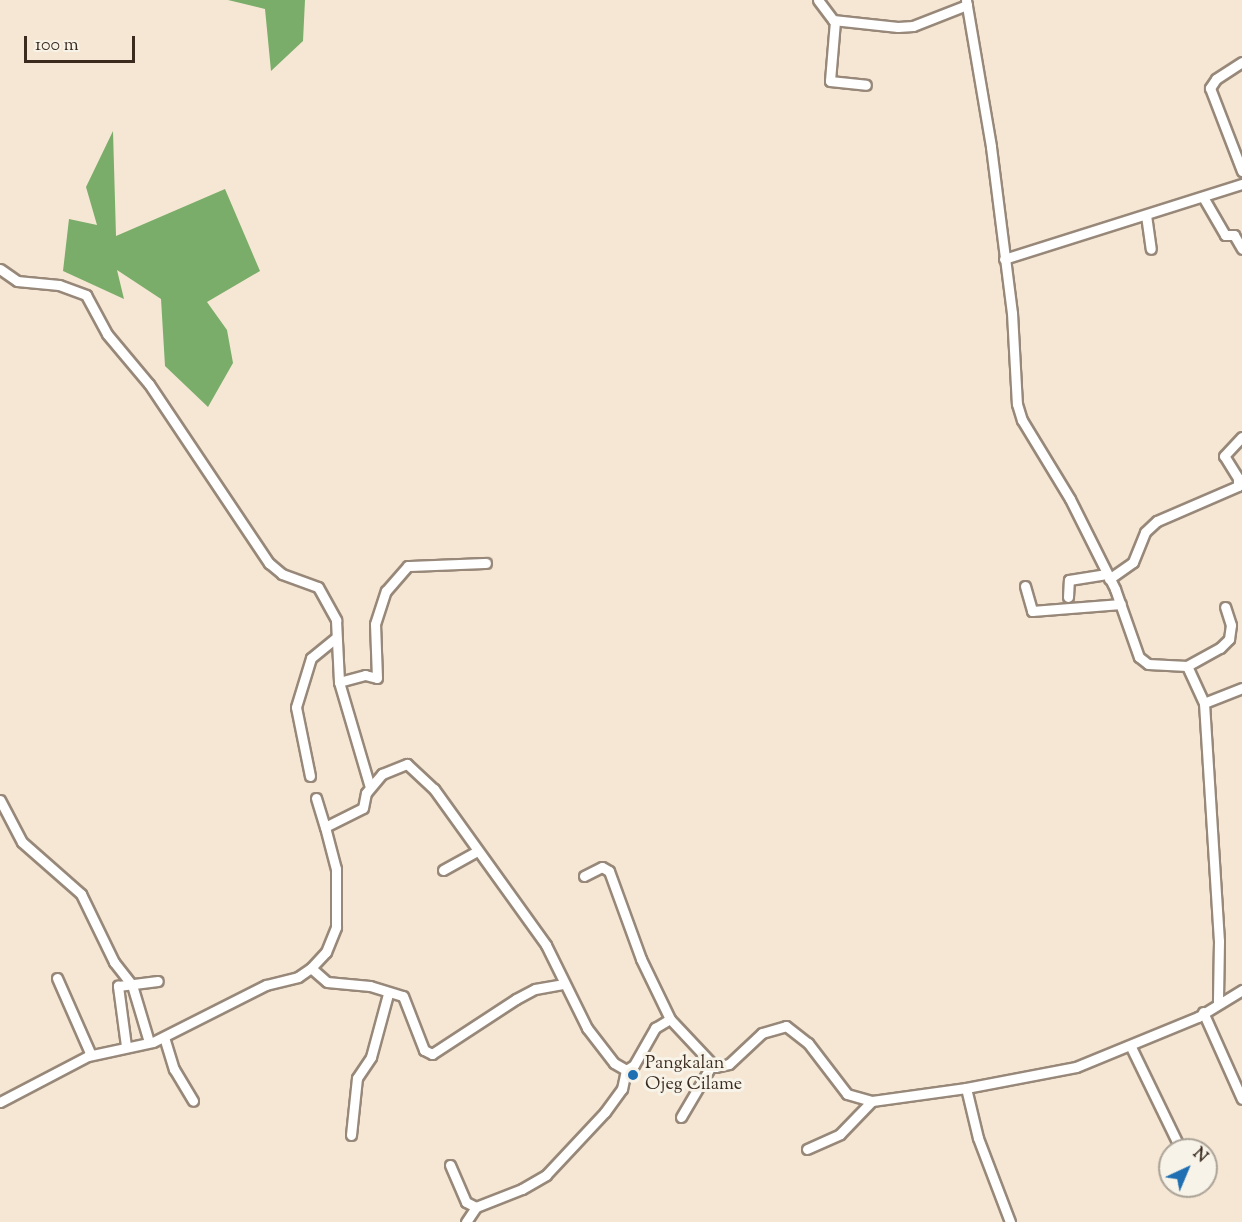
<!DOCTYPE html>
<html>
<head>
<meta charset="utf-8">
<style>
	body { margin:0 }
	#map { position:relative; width:1242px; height:1222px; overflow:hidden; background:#f5e7d4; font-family:"Sorts Mill Goudy",serif }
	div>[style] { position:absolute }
	.forest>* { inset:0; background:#7aad69 }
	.roads { filter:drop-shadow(2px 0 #988879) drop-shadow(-2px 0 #988879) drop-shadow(0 2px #988879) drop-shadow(0 -2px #988879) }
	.minor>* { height:9px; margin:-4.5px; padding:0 4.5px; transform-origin:4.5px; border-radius:4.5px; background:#fff }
	.dots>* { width:16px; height:16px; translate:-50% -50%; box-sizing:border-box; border:3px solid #f7f3e8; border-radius:50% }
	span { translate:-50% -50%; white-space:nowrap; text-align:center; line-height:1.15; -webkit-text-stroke:6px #f7f3e8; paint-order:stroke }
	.poi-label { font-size:18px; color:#3b2a1e }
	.left { translate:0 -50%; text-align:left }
	.north { position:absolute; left:1158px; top:1138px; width:60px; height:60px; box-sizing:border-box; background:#f7f3e8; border:2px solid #aca397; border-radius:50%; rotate:44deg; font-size:16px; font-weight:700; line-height:24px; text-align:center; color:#3b2a1e }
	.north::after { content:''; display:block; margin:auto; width:21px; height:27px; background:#1f6fb2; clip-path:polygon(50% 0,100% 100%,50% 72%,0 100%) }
	.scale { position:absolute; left:24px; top:36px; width:111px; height:27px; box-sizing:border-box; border:3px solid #3b2a1e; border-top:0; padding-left:8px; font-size:18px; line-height:21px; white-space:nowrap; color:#3b2a1e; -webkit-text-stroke:4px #f7f3e8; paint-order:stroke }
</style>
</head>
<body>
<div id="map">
	<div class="forest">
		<i style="clip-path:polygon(228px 0,305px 0,303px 41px,271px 71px,265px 9px)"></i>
		<i style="clip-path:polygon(113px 131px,116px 236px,225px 189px,260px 271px,207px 302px,227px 330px,233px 363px,208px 407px,165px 366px,161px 299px,117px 270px,124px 299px,63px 271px,69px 219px,97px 225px,86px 187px)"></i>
	</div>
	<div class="roads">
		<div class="minor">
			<i style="left:818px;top:0;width:25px;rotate:53deg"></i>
			<i style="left:833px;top:20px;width:65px;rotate:6.1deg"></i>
			<i style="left:898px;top:27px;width:15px;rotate:-4deg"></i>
			<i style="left:913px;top:26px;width:58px;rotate:-21.3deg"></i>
			<i style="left:966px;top:0;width:149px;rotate:80.3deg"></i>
			<i style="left:991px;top:147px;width:167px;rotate:82.8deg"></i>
			<i style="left:1012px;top:313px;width:91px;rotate:86.9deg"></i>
			<i style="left:1017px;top:404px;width:17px;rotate:73deg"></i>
			<i style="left:1022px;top:420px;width:92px;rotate:58.7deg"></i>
			<i style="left:1070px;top:499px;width:101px;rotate:63.4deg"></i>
			<i style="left:1115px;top:589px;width:72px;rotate:70.6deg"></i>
			<i style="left:1139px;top:657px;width:11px;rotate:38deg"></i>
			<i style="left:1148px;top:664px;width:39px;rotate:3deg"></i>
			<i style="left:1187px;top:666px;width:41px;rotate:65.3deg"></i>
			<i style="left:1204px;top:703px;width:238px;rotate:86.4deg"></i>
			<i style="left:1219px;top:941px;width:60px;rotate:91deg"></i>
			<i style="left:835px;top:21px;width:60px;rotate:94.8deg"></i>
			<i style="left:830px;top:81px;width:36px;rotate:6deg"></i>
			<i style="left:1242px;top:62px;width:31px;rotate:147deg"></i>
			<i style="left:1216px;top:79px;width:11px;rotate:124deg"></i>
			<i style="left:1210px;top:88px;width:89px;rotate:68.9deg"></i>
			<i style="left:1203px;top:197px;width:44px;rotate:59.9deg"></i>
			<i style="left:1225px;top:235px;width:9px"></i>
			<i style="left:1234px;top:235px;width:16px;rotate:60deg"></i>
			<i style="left:1146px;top:215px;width:34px;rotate:82deg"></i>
			<i style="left:1004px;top:259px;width:250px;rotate:-17.5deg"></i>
			<i style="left:0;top:269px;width:21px;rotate:35deg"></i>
			<i style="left:17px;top:281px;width:42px;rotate:5.4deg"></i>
			<i style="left:59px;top:285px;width:29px;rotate:20deg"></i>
			<i style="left:86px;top:295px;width:44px;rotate:61.7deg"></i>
			<i style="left:107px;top:334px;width:65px;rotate:50deg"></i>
			<i style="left:149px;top:384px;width:216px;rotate:56.2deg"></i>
			<i style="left:269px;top:563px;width:17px;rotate:40deg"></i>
			<i style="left:282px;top:574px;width:38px;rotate:20deg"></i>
			<i style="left:318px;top:587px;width:38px;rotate:61deg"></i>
			<i style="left:336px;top:620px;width:62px;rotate:87.2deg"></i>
			<i style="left:339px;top:682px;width:109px;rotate:73.6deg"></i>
			<i style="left:1109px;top:579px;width:29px;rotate:-35deg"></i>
			<i style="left:1133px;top:562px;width:32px;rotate:-68deg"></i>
			<i style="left:1145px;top:532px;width:16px;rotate:-43deg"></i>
			<i style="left:1157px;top:521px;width:88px;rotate:-23.4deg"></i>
			<i style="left:1238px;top:486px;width:8px;rotate:-90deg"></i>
			<i style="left:1238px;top:478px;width:26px;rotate:-122deg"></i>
			<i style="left:1224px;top:456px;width:26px;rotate:-47deg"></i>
			<i style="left:1025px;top:586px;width:26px;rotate:74deg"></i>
			<i style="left:1032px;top:611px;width:89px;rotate:-4.5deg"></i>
			<i style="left:1068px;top:597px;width:17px;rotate:-87deg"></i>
			<i style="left:1069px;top:580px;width:38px;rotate:-9deg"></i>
			<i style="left:1187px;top:666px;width:38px;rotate:-29deg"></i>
			<i style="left:1220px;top:648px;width:13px;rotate:-45deg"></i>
			<i style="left:1229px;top:639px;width:14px;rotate:-82deg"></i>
			<i style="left:1231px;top:625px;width:19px;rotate:-108deg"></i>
			<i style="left:339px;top:682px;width:27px;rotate:-15deg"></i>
			<i style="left:365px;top:675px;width:12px;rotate:14deg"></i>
			<i style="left:377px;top:678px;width:54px;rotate:-92.1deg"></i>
			<i style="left:375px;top:624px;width:35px;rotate:-72deg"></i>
			<i style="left:386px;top:591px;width:33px;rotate:-49deg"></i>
			<i style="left:408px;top:566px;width:78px;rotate:-2.2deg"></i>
			<i style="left:1204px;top:703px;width:41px;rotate:-21.5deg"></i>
			<i style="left:310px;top:776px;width:70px;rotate:-101.5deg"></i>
			<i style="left:296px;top:707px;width:51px;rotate:-73deg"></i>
			<i style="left:311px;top:658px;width:32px;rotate:-39deg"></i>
			<i style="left:316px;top:798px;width:30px;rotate:73deg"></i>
			<i style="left:0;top:800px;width:47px;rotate:62.4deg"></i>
			<i style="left:22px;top:842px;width:79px;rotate:41.4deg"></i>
			<i style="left:81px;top:894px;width:76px;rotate:64.1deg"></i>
			<i style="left:114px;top:962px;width:29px;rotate:52deg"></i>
			<i style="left:132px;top:985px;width:59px;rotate:73.4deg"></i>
			<i style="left:443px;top:870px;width:39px;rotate:-29deg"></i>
			<i style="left:584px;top:876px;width:20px;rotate:-27deg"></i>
			<i style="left:602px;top:867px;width:8px;rotate:30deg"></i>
			<i style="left:609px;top:871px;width:94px;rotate:70deg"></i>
			<i style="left:641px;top:959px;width:67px;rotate:64.2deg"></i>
			<i style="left:311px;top:968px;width:21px;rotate:41deg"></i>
			<i style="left:327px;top:982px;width:43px;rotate:5.3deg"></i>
			<i style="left:370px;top:986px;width:34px;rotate:17deg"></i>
			<i style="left:403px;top:996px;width:58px;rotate:68.7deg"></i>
			<i style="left:424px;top:1050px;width:9px;rotate:27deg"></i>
			<i style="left:432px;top:1054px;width:100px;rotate:-33.2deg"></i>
			<i style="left:516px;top:999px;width:21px;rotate:-28deg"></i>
			<i style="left:535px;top:989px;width:28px;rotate:-10deg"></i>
			<i style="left:57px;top:978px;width:84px;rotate:66.2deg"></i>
			<i style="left:1203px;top:1012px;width:95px;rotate:65.9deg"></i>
			<i style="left:164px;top:1037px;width:34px;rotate:73deg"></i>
			<i style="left:174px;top:1069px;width:37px;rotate:59deg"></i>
			<i style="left:126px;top:1046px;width:61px;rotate:-97.6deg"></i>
			<i style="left:118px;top:986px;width:40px;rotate:-7.1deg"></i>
			<i style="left:1131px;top:1047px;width:114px;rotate:64.1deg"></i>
			<i style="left:966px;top:1088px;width:51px;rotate:76.5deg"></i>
			<i style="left:978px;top:1138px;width:90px;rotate:69.1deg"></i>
			<i style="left:0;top:1102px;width:99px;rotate:-27.6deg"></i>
			<i style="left:88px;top:1056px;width:66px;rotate:-12.2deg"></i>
			<i style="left:153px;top:1042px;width:127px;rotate:-26.8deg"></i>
			<i style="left:266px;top:985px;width:33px;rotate:-14deg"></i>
			<i style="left:298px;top:977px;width:16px;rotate:-35deg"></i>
			<i style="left:311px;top:968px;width:22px;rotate:-47deg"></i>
			<i style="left:326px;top:952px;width:27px;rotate:-68deg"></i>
			<i style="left:336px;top:927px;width:58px;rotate:-90deg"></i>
			<i style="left:336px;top:869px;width:43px;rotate:-104.7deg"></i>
			<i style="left:325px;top:827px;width:42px;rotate:-26.6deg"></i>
			<i style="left:363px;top:808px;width:15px;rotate:-79deg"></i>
			<i style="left:366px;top:793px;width:25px;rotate:-50deg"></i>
			<i style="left:382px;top:774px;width:27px;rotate:-22deg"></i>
			<i style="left:407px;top:764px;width:37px;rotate:43deg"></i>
			<i style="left:434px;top:789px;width:192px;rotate:54.3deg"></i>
			<i style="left:546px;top:945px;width:93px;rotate:63.7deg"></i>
			<i style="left:587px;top:1028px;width:44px;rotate:52.4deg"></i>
			<i style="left:614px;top:1063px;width:14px;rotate:30deg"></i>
			<i style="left:626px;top:1070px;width:9px;rotate:-32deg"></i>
			<i style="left:634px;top:1065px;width:43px;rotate:-60.4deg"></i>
			<i style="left:655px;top:1028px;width:17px;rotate:-31deg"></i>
			<i style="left:670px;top:1019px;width:66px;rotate:46.8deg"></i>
			<i style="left:715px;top:1067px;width:14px;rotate:-12deg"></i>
			<i style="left:729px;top:1064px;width:45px;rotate:-43.2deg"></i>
			<i style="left:762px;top:1033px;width:25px;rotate:-16deg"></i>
			<i style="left:786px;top:1026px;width:28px;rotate:38deg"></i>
			<i style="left:808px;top:1043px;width:64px;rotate:52.6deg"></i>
			<i style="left:847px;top:1094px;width:26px;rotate:16deg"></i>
			<i style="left:872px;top:1101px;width:95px;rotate:-7.9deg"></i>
			<i style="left:966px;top:1088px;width:112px;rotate:-10.8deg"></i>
			<i style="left:1076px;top:1067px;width:132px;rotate:-22.3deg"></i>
			<i style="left:1198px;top:1017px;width:52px;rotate:-31.5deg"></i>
			<i style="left:681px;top:1117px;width:59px;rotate:-59.5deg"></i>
			<i style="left:351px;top:1135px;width:57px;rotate:-84deg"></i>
			<i style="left:357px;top:1078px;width:25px;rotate:-56deg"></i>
			<i style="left:371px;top:1057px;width:65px;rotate:-74.9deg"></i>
			<i style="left:807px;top:1149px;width:36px;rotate:-24deg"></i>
			<i style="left:840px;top:1134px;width:46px;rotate:-45.9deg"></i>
			<i style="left:450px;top:1165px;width:40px;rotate:66.6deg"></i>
			<i style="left:466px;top:1202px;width:11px;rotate:27deg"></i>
			<i style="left:466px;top:1222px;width:18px;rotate:-56deg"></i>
			<i style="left:476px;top:1207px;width:49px;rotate:-21.4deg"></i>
			<i style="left:522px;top:1189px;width:28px;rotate:-30deg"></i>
			<i style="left:546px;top:1175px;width:86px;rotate:-46.9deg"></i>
			<i style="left:605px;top:1112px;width:29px;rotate:-54deg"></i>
			<i style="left:622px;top:1089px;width:19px;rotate:-78deg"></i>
		</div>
	</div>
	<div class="dots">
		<i style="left:633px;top:1075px;background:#1f6fb2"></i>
	</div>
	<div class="poi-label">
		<span class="left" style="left:645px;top:1075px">Pangkalan<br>Ojeg Cilame</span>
	</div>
	<div class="north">N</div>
	<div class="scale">100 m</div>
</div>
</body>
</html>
